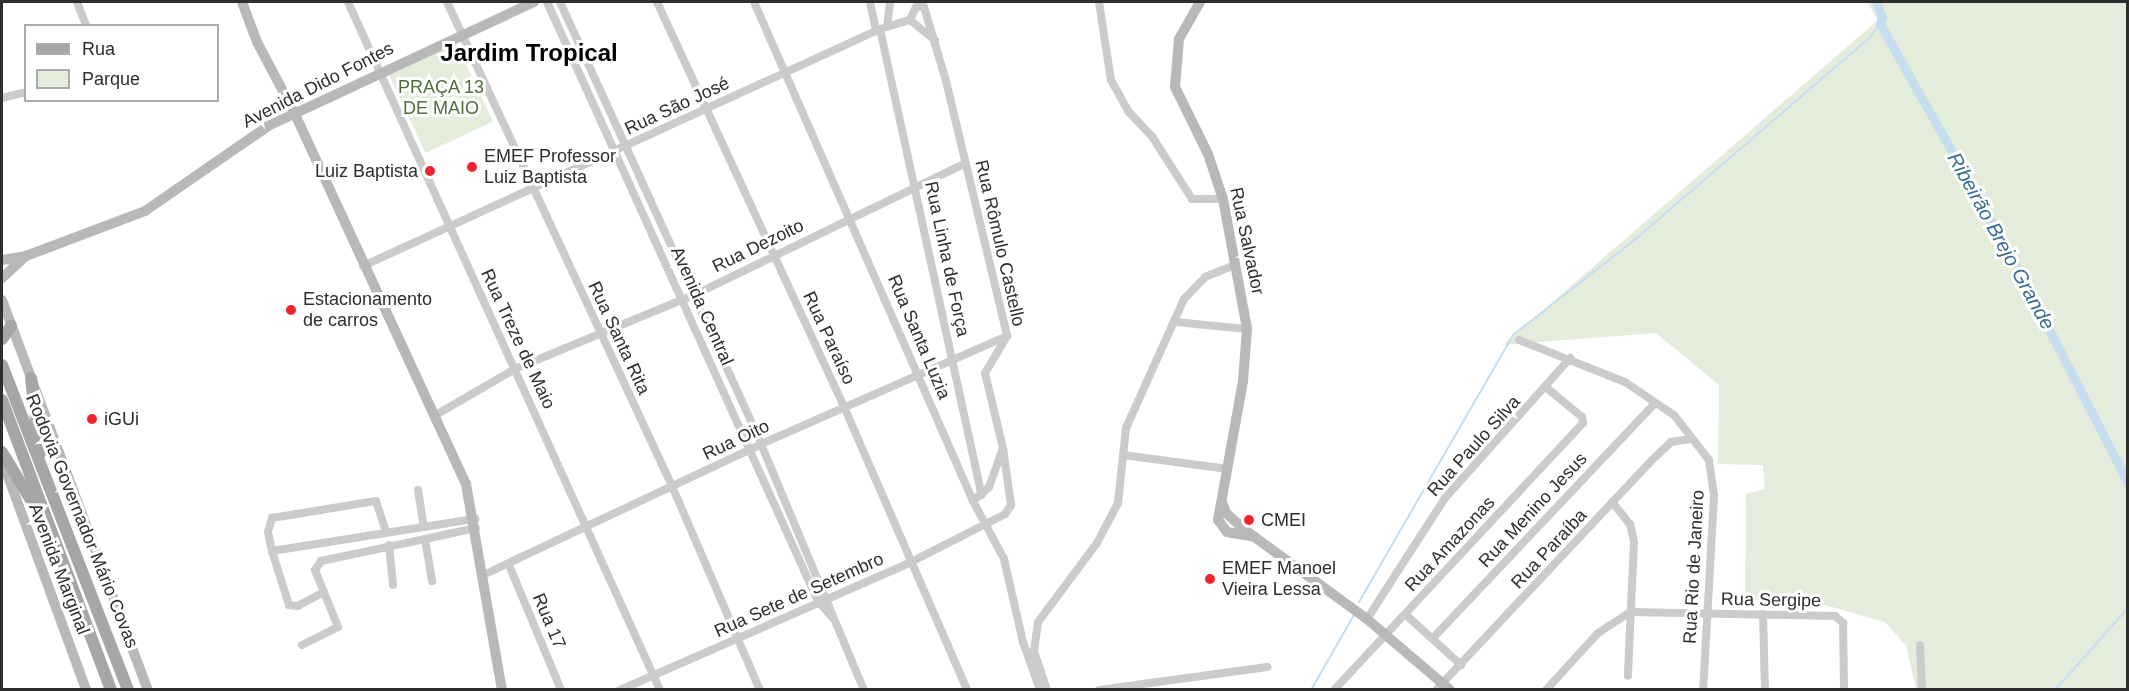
<!DOCTYPE html>
<html>
<head>
<meta charset="utf-8">
<style>
	body { margin:0 }
	#map { position:relative; width:2129px; height:691px; overflow:hidden; background:#fff; font-family:Arial,sans-serif }
	div>[style] { position:absolute }
	.green>* { inset:0; background:#e4ecdb; transform-origin:0 0 }
	.stream>* { height:2px; margin:-1px; padding:0 1px; transform-origin:1px; border-radius:1px; background:#c5ddee }
	.canal>* { height:9px; margin:-4.5px; padding:0 4.5px; transform-origin:4.5px; border-radius:4.5px; background:#c5ddee }
	.street>* { height:8px; margin:-4px; padding:0 4px; transform-origin:4px; border-radius:4px; background:#cbcbcb }
	.secondary>* { height:10px; margin:-5px; padding:0 5px; transform-origin:5px; border-radius:5px; background:#b8b8b8 }
	.primary>* { height:12px; margin:-6px; padding:0 6px; transform-origin:6px; border-radius:6px; background:#a6a6a6 }
	.dots>* { width:16px; height:16px; translate:-50% -50%; box-sizing:border-box; border:3px solid #fff; border-radius:50% }
	span { translate:-50% -50%; white-space:nowrap; text-align:center; line-height:1.15; -webkit-text-stroke:6px #fff; paint-order:stroke }
	.street-label { font-size:18px; color:#2e2e2e }
	.park-label { font-size:18px; color:#4f6d38 }
	.poi-label { font-size:18px; color:#2e2e2e }
	.left { translate:0 -50%; text-align:left }
	.right { translate:-100% -50%; text-align:right }
	.water-label { font-size:20px; color:#376d95; font-style:italic }
	.district-label { font-size:24px; color:#000; font-weight:700 }
	.frame { position:absolute; inset:0; border:3px solid #2e2e2e; pointer-events:none }
	.legend { position:absolute; left:24px; top:24px; width:195px; height:78px; box-sizing:border-box; background:#fff; border:2px solid #ababab; margin:0; padding:8px 10px; list-style:none; font-size:18px; color:#2e2e2e }
	.legend li { display:flex; align-items:center; gap:12px; height:30px }
	.legend b { width:30px; border:2px solid #ababab }
</style>
</head>
<body>
<div id="map">
	<div class="green">
		<i style="clip-path:polygon(1867px 2px,2127px 2px,2127px 689px,1916px 689px,1906px 646px,1885px 622px,1818px 603px,1745px 606px,1746px 494px,1765px 489px,1763px 465px,1718px 464px,1719px 385px,1656px 333px,1503px 345px,1878px 20px)"></i>
		<i style="left:456px;top:43px;width:87px;height:74px;rotate:65deg"></i>
	</div>
	<div class="stream">
		<i style="left:2121px;top:469px;width:8px;rotate:-30deg"></i>
		<i style="left:1359px;top:602px;width:310px;rotate:-60deg"></i>
		<i style="left:1514px;top:334px;width:150px;rotate:-37.9deg"></i>
		<i style="left:1632px;top:242px;width:313px;rotate:-40.7deg"></i>
		<i style="left:1869px;top:38px;width:18px;rotate:-52deg"></i>
		<i style="left:1311px;top:690px;width:86px;rotate:-60.2deg"></i>
		<i style="left:2055px;top:690px;width:110px;rotate:-48.3deg"></i>
	</div>
	<div class="canal">
		<i style="left:1876px;top:2px;width:16px;rotate:68deg"></i>
		<i style="left:1882px;top:17px;width:7px;rotate:106deg"></i>
		<i style="left:1880px;top:24px;width:283px;rotate:60.6deg"></i>
		<i style="left:2019px;top:271px;width:238px;rotate:62.8deg"></i>
	</div>
	<div class="street">
		<i style="left:77px;top:2px;width:26px;rotate:69deg"></i>
		<i style="left:348px;top:2px;width:755px;rotate:65.61deg"></i>
		<i style="left:447px;top:2px;width:534px;rotate:65.07deg"></i>
		<i style="left:672px;top:486px;width:222px;rotate:66.7deg"></i>
		<i style="left:547px;top:2px;width:657px;rotate:65.66deg"></i>
		<i style="left:818px;top:601px;width:21px;rotate:49deg"></i>
		<i style="left:560px;top:2px;width:486px;rotate:65.5deg"></i>
		<i style="left:761px;top:444px;width:267px;rotate:67.3deg"></i>
		<i style="left:657px;top:2px;width:448px;rotate:65.2deg"></i>
		<i style="left:845px;top:409px;width:306px;rotate:66.5deg"></i>
		<i style="left:754px;top:2px;width:545px;rotate:66.3deg"></i>
		<i style="left:973px;top:501px;width:66px;rotate:61.9deg"></i>
		<i style="left:1004px;top:559px;width:85px;rotate:77.1deg"></i>
		<i style="left:1023px;top:642px;width:51px;rotate:70.5deg"></i>
		<i style="left:870px;top:2px;width:30px;rotate:78deg"></i>
		<i style="left:1099px;top:2px;width:79px;rotate:81.3deg"></i>
		<i style="left:1111px;top:80px;width:37px;rotate:61deg"></i>
		<i style="left:1129px;top:112px;width:35px;rotate:47deg"></i>
		<i style="left:1153px;top:138px;width:72px;rotate:57.4deg"></i>
		<i style="left:1192px;top:199px;width:31px"></i>
		<i style="left:910px;top:20px;width:32px;rotate:39deg"></i>
		<i style="left:887px;top:27px;width:25px;rotate:-83deg"></i>
		<i style="left:880px;top:29px;width:477px;rotate:77.7deg"></i>
		<i style="left:2px;top:98px;width:25px;rotate:-14deg"></i>
		<i style="left:363px;top:266px;width:569px;rotate:-24.63deg"></i>
		<i style="left:880px;top:29px;width:31px;rotate:-17deg"></i>
		<i style="left:910px;top:20px;width:14px;rotate:-65deg"></i>
		<i style="left:916px;top:7px;width:8px"></i>
		<i style="left:924px;top:7px;width:77px;rotate:73.4deg"></i>
		<i style="left:946px;top:81px;width:262px;rotate:76.5deg"></i>
		<i style="left:1007px;top:336px;width:43px;rotate:120.7deg"></i>
		<i style="left:985px;top:373px;width:77px;rotate:76.5deg"></i>
		<i style="left:1003px;top:448px;width:41px;rotate:109.7deg"></i>
		<i style="left:989px;top:487px;width:21px;rotate:139deg"></i>
		<i style="left:1175px;top:322px;width:72px;rotate:5.6deg"></i>
		<i style="left:1519px;top:340px;width:114px;rotate:21.6deg"></i>
		<i style="left:1625px;top:382px;width:59px;rotate:34deg"></i>
		<i style="left:1674px;top:415px;width:57px;rotate:52.1deg"></i>
		<i style="left:1709px;top:460px;width:36px;rotate:82deg"></i>
		<i style="left:1714px;top:496px;width:194px;rotate:93.2deg"></i>
		<i style="left:434px;top:416px;width:94px;rotate:-30.1deg"></i>
		<i style="left:515px;top:369px;width:194px;rotate:-22.5deg"></i>
		<i style="left:694px;top:295px;width:302px;rotate:-25.9deg"></i>
		<i style="left:1123px;top:455px;width:106px;rotate:7.6deg"></i>
		<i style="left:418px;top:490px;width:37px;rotate:81deg"></i>
		<i style="left:1612px;top:502px;width:28px;rotate:51deg"></i>
		<i style="left:1630px;top:524px;width:18px;rotate:77deg"></i>
		<i style="left:1634px;top:542px;width:134px;rotate:92.6deg"></i>
		<i style="left:425px;top:539px;width:52px;rotate:-12.2deg"></i>
		<i style="left:389px;top:545px;width:40px;rotate:84.3deg"></i>
		<i style="left:272px;top:551px;width:206px;rotate:-9deg"></i>
		<i style="left:509px;top:565px;width:135px;rotate:67.4deg"></i>
		<i style="left:481px;top:576px;width:310px;rotate:-25.2deg"></i>
		<i style="left:761px;top:444px;width:269px;rotate:-23.7deg"></i>
		<i style="left:324px;top:592px;width:30px;rotate:152deg"></i>
		<i style="left:298px;top:606px;width:9px;rotate:-174deg"></i>
		<i style="left:289px;top:605px;width:57px;rotate:-107.5deg"></i>
		<i style="left:272px;top:551px;width:19px;rotate:-102deg"></i>
		<i style="left:268px;top:532px;width:15px;rotate:-74deg"></i>
		<i style="left:272px;top:518px;width:105px;rotate:-9.3deg"></i>
		<i style="left:376px;top:501px;width:33px;rotate:72deg"></i>
		<i style="left:1405px;top:614px;width:76px;rotate:42.3deg"></i>
		<i style="left:1763px;top:614px;width:76px;rotate:88.5deg"></i>
		<i style="left:1367px;top:619px;width:144px;rotate:-57.2deg"></i>
		<i style="left:1445px;top:498px;width:188px;rotate:-48.2deg"></i>
		<i style="left:1433px;top:638px;width:323px;rotate:-46.6deg"></i>
		<i style="left:302px;top:645px;width:40px;rotate:-26.6deg"></i>
		<i style="left:338px;top:627px;width:61px;rotate:-112deg"></i>
		<i style="left:315px;top:570px;width:11px;rotate:-56deg"></i>
		<i style="left:321px;top:561px;width:106px;rotate:-11.9deg"></i>
		<i style="left:425px;top:539px;width:43px;rotate:80.5deg"></i>
		<i style="left:1920px;top:645px;width:45px;rotate:87.5deg"></i>
		<i style="left:620px;top:690px;width:316px;rotate:-23.7deg"></i>
		<i style="left:909px;top:563px;width:108px;rotate:-27deg"></i>
		<i style="left:1005px;top:514px;width:11px;rotate:-56deg"></i>
		<i style="left:1011px;top:505px;width:58px;rotate:-98deg"></i>
		<i style="left:1047px;top:690px;width:41px;rotate:-108.4deg"></i>
		<i style="left:1034px;top:651px;width:29px;rotate:-82deg"></i>
		<i style="left:1038px;top:622px;width:99px;rotate:-53.2deg"></i>
		<i style="left:1097px;top:543px;width:45px;rotate:-62.3deg"></i>
		<i style="left:1118px;top:503px;width:75px;rotate:-83.9deg"></i>
		<i style="left:1126px;top:428px;width:141px;rotate:-65.8deg"></i>
		<i style="left:1184px;top:299px;width:30px;rotate:-46deg"></i>
		<i style="left:1205px;top:277px;width:32px;rotate:-22deg"></i>
		<i style="left:1099px;top:690px;width:170px;rotate:-7.8deg"></i>
		<i style="left:1334px;top:690px;width:365px;rotate:-47deg"></i>
		<i style="left:1583px;top:423px;width:6px;rotate:-99deg"></i>
		<i style="left:1582px;top:417px;width:45px;rotate:-140.4deg"></i>
		<i style="left:1436px;top:690px;width:317px;rotate:-46.8deg"></i>
		<i style="left:1653px;top:459px;width:25px;rotate:-43deg"></i>
		<i style="left:1671px;top:442px;width:18px;rotate:-9deg"></i>
		<i style="left:1546px;top:690px;width:77px;rotate:-47.6deg"></i>
		<i style="left:1598px;top:633px;width:38px;rotate:-33deg"></i>
		<i style="left:1630px;top:612px;width:205px;rotate:1.1deg"></i>
		<i style="left:1835px;top:616px;width:11px;rotate:41deg"></i>
		<i style="left:1843px;top:623px;width:67px;rotate:89.1deg"></i>
	</div>
	<div class="secondary">
		<i style="left:242px;top:2px;width:43px;rotate:69.4deg"></i>
		<i style="left:257px;top:42px;width:79px;rotate:62.1deg"></i>
		<i style="left:294px;top:112px;width:410px;rotate:65.2deg"></i>
		<i style="left:466px;top:484px;width:209px;rotate:80.1deg"></i>
		<i style="left:1200px;top:2px;width:43px;rotate:119.6deg"></i>
		<i style="left:1179px;top:39px;width:48px;rotate:94.8deg"></i>
		<i style="left:1175px;top:87px;width:75px;rotate:63.8deg"></i>
		<i style="left:1208px;top:154px;width:47px;rotate:71.6deg"></i>
		<i style="left:1223px;top:199px;width:132px;rotate:79.5deg"></i>
		<i style="left:1247px;top:329px;width:52px;rotate:94.4deg"></i>
		<i style="left:1243px;top:381px;width:141px;rotate:100.2deg"></i>
		<i style="left:1218px;top:520px;width:15px;rotate:53deg"></i>
		<i style="left:1227px;top:532px;width:28px;rotate:10deg"></i>
		<i style="left:2px;top:260px;width:24px;rotate:-9deg"></i>
		<i style="left:26px;top:256px;width:127px;rotate:-20.7deg"></i>
		<i style="left:145px;top:211px;width:150px;rotate:-34.6deg"></i>
		<i style="left:268px;top:126px;width:293px;rotate:-25deg"></i>
		<i style="left:2px;top:278px;width:33px;rotate:-43deg"></i>
		<i style="left:2px;top:300px;width:416px;rotate:69.5deg"></i>
		<i style="left:2px;top:460px;width:245px;rotate:69.9deg"></i>
		<i style="left:1222px;top:502px;width:12px;rotate:70deg"></i>
		<i style="left:1226px;top:513px;width:25px;rotate:42deg"></i>
		<i style="left:1245px;top:530px;width:151px;rotate:36.1deg"></i>
		<i style="left:1367px;top:619px;width:109px;rotate:40.5deg"></i>
	</div>
	<div class="primary">
		<i style="left:2px;top:339px;width:16px;rotate:-55deg"></i>
		<i style="left:2px;top:365px;width:349px;rotate:68.8deg"></i>
		<i style="left:31px;top:378px;width:76px;rotate:83.2deg"></i>
		<i style="left:2px;top:400px;width:310px;rotate:69.4deg"></i>
		<i style="left:2px;top:452px;width:68px;rotate:58.9deg"></i>
	</div>
	<div class="dots">
		<i style="left:472px;top:167px;background:#f1242d"></i>
		<i style="left:430px;top:171px;background:#f1242d"></i>
		<i style="left:291px;top:310px;background:#f1242d"></i>
		<i style="left:92px;top:419px;background:#f1242d"></i>
		<i style="left:1249px;top:520px;background:#f1242d"></i>
		<i style="left:1210px;top:579px;background:#f1242d"></i>
	</div>
	<div class="street-label">
		<span style="left:318px;top:85px;rotate:-27deg">Avenida Dido Fontes</span>
		<span style="left:677px;top:106px;rotate:-25deg">Rua São José</span>
		<span style="left:1247px;top:241px;rotate:78deg">Rua Salvador</span>
		<span style="left:1000px;top:243px;rotate:77deg">Rua Rômulo Castello</span>
		<span style="left:758px;top:246px;rotate:-26deg">Rua Dezoito</span>
		<span style="left:947px;top:259px;rotate:78deg">Rua Linha de Força</span>
		<span style="left:702px;top:306px;rotate:66deg">Avenida Central</span>
		<span style="left:919px;top:337px;rotate:67deg">Rua Santa Luzia</span>
		<span style="left:619px;top:338px;rotate:65deg">Rua Santa Rita</span>
		<span style="left:829px;top:338px;rotate:65deg">Rua Paraíso</span>
		<span style="left:518px;top:339px;rotate:65deg">Rua Treze de Maio</span>
		<span style="left:736px;top:440px;rotate:-25deg">Rua Oito</span>
		<span style="left:1474px;top:446px;rotate:-48deg">Rua Paulo Silva</span>
		<span style="left:1533px;top:510px;rotate:-47deg">Rua Menino Jesus</span>
		<span style="left:82px;top:521px;rotate:68deg">Rodovia Governador Mário Covas</span>
		<span style="left:1450px;top:544px;rotate:-47deg">Rua Amazonas</span>
		<span style="left:1549px;top:549px;rotate:-47deg">Rua Paraíba</span>
		<span style="left:1694px;top:567px;rotate:-87deg">Rua Rio de Janeiro</span>
		<span style="left:59px;top:569px;rotate:69deg">Avenida Marginal</span>
		<span style="left:799px;top:595px;rotate:-24deg">Rua Sete de Setembro</span>
		<span style="left:1771px;top:600px;rotate:1deg">Rua Sergipe</span>
		<span style="left:549px;top:621px;rotate:67deg">Rua 17</span>
	</div>
	<div class="park-label">
		<span style="left:441px;top:98px">PRAÇA 13<br>DE MAIO</span>
	</div>
	<div class="poi-label">
		<span class="left" style="left:484px;top:167px">EMEF Professor<br>Luiz Baptista</span>
		<span class="right" style="left:418px;top:171px">Luiz Baptista</span>
		<span class="left" style="left:303px;top:310px">Estacionamento<br>de carros</span>
		<span class="left" style="left:104px;top:419px">iGUi</span>
		<span class="left" style="left:1261px;top:520px">CMEI</span>
		<span class="left" style="left:1222px;top:579px">EMEF Manoel<br>Vieira Lessa</span>
	</div>
	<div class="water-label">
		<span style="left:2001px;top:241px;rotate:61deg">Ribeirão Brejo Grande</span>
	</div>
	<div class="district-label">
		<span style="left:529px;top:53px">Jardim Tropical</span>
	</div>
	<div class="frame"></div>
	<ul class="legend">
	<li><b style="height:8px;background:#a6a6a6"></b>Rua</li>
	<li><b style="height:16px;background:#e4ecdb"></b>Parque</li>
	</ul>
</div>
</body>
</html>
